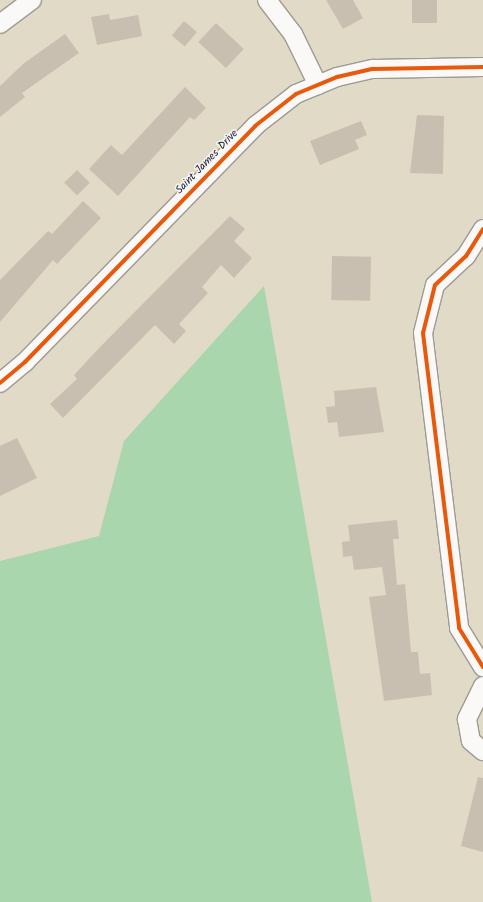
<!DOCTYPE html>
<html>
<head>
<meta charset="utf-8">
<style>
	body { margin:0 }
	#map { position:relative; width:483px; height:902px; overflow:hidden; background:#e1dac7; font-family:Kalam,sans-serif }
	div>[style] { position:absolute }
	.green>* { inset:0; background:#a9d6ac }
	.building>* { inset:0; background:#c9bfb0; transform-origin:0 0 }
	.roads { filter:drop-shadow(1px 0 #9e9a92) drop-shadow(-1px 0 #9e9a92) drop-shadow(0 1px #9e9a92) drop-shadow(0 -1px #9e9a92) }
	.minor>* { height:18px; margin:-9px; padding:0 9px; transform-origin:9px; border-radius:9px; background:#faf9f7 }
	.cycleway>* { height:4px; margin:-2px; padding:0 2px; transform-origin:2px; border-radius:2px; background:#e8590c }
	span { translate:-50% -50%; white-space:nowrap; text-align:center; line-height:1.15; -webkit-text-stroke:3px #f6f6f2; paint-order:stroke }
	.street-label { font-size:11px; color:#22223b }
</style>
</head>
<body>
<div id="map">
	<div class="green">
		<i style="clip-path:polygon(264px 286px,372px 902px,0 902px,0 561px,99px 536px,124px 441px)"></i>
	</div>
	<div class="building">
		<i style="clip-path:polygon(326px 0,353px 0,363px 18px,343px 29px)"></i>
		<i style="left:412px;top:0;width:25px;height:23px"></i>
		<i style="clip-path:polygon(109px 14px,110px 20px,138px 15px,142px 36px,97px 45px,91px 17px)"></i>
		<i style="left:184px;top:21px;width:17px;height:19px;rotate:40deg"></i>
		<i style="left:216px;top:23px;width:38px;height:26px;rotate:43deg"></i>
		<i style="clip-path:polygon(65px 34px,79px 53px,22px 93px,25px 97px,0 117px,0 86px,23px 64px)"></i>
		<i style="clip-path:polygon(185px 87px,206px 108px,194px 120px,190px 117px,118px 196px,89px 169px,111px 145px,122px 155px)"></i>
		<i style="clip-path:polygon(417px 115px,444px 116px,443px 174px,410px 173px)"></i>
		<i style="clip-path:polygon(361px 121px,367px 135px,355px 140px,359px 149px,320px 165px,310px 141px)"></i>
		<i style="left:77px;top:170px;width:18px;height:18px;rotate:45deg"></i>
		<i style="clip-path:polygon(83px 201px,101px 218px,57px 264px,53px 260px,0 322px,0 280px,48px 231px,52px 234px)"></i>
		<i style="clip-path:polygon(230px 216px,245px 229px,234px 241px,252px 258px,234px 278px,221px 265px,202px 287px,208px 293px,179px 324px,186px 331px,174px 344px,155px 325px,63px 418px,50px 404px,77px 379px,74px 375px,99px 348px)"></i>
		<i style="left:332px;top:256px;width:39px;height:44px;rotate:1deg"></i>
		<i style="clip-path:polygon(376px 387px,384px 432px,339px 437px,337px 422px,328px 423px,326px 407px,335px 406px,334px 391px)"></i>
		<i style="clip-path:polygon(17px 438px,37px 478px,0 496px,0 446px)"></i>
		<i style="clip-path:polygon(397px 520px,399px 539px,393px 539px,397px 585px,405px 584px,411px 652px,418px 652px,420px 674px,430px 673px,432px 695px,384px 701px,369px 597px,386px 595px,382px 567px,354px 570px,352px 556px,343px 557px,342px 542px,350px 541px,348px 525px)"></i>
		<i style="clip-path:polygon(478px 777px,483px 778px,483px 852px,461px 846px)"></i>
	</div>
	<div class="roads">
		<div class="minor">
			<i style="left:267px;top:0;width:43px;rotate:52.6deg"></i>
			<i style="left:293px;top:34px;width:57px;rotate:63.9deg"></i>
			<i style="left:0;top:24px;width:40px;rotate:-37deg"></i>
			<i style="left:483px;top:229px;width:32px;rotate:122deg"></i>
			<i style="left:466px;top:256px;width:42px;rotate:136.9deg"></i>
			<i style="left:435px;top:285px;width:49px;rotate:104deg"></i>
			<i style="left:423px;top:333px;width:297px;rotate:83deg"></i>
			<i style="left:459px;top:628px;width:46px;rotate:58.4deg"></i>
			<i style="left:0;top:383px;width:33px;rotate:-40deg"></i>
			<i style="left:25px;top:362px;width:330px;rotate:-45.7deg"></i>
			<i style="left:255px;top:126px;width:52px;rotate:-38deg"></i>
			<i style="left:296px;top:94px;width:44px;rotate:-22.5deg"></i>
			<i style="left:337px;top:77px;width:37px;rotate:-13deg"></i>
			<i style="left:373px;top:69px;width:110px;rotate:-1deg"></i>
			<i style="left:483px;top:686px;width:37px;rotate:116deg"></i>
			<i style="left:467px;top:719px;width:22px;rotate:80deg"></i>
			<i style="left:471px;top:741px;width:16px;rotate:40deg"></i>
		</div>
	</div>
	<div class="cycleway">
		<i style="left:483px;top:229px;width:32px;rotate:122deg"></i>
		<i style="left:466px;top:256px;width:42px;rotate:136.9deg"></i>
		<i style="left:435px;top:285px;width:49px;rotate:104deg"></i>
		<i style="left:423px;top:333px;width:297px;rotate:83deg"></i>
		<i style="left:459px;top:628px;width:46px;rotate:58.4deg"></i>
		<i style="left:0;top:383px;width:33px;rotate:-40deg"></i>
		<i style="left:25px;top:362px;width:330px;rotate:-45.7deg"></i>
		<i style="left:255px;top:126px;width:52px;rotate:-38deg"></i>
		<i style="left:296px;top:94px;width:44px;rotate:-22.5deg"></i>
		<i style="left:337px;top:77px;width:37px;rotate:-13deg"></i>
		<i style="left:373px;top:69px;width:110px;rotate:-1deg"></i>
	</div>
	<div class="street-label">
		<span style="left:207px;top:162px;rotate:-46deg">Saint James Drive</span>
	</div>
</div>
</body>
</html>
